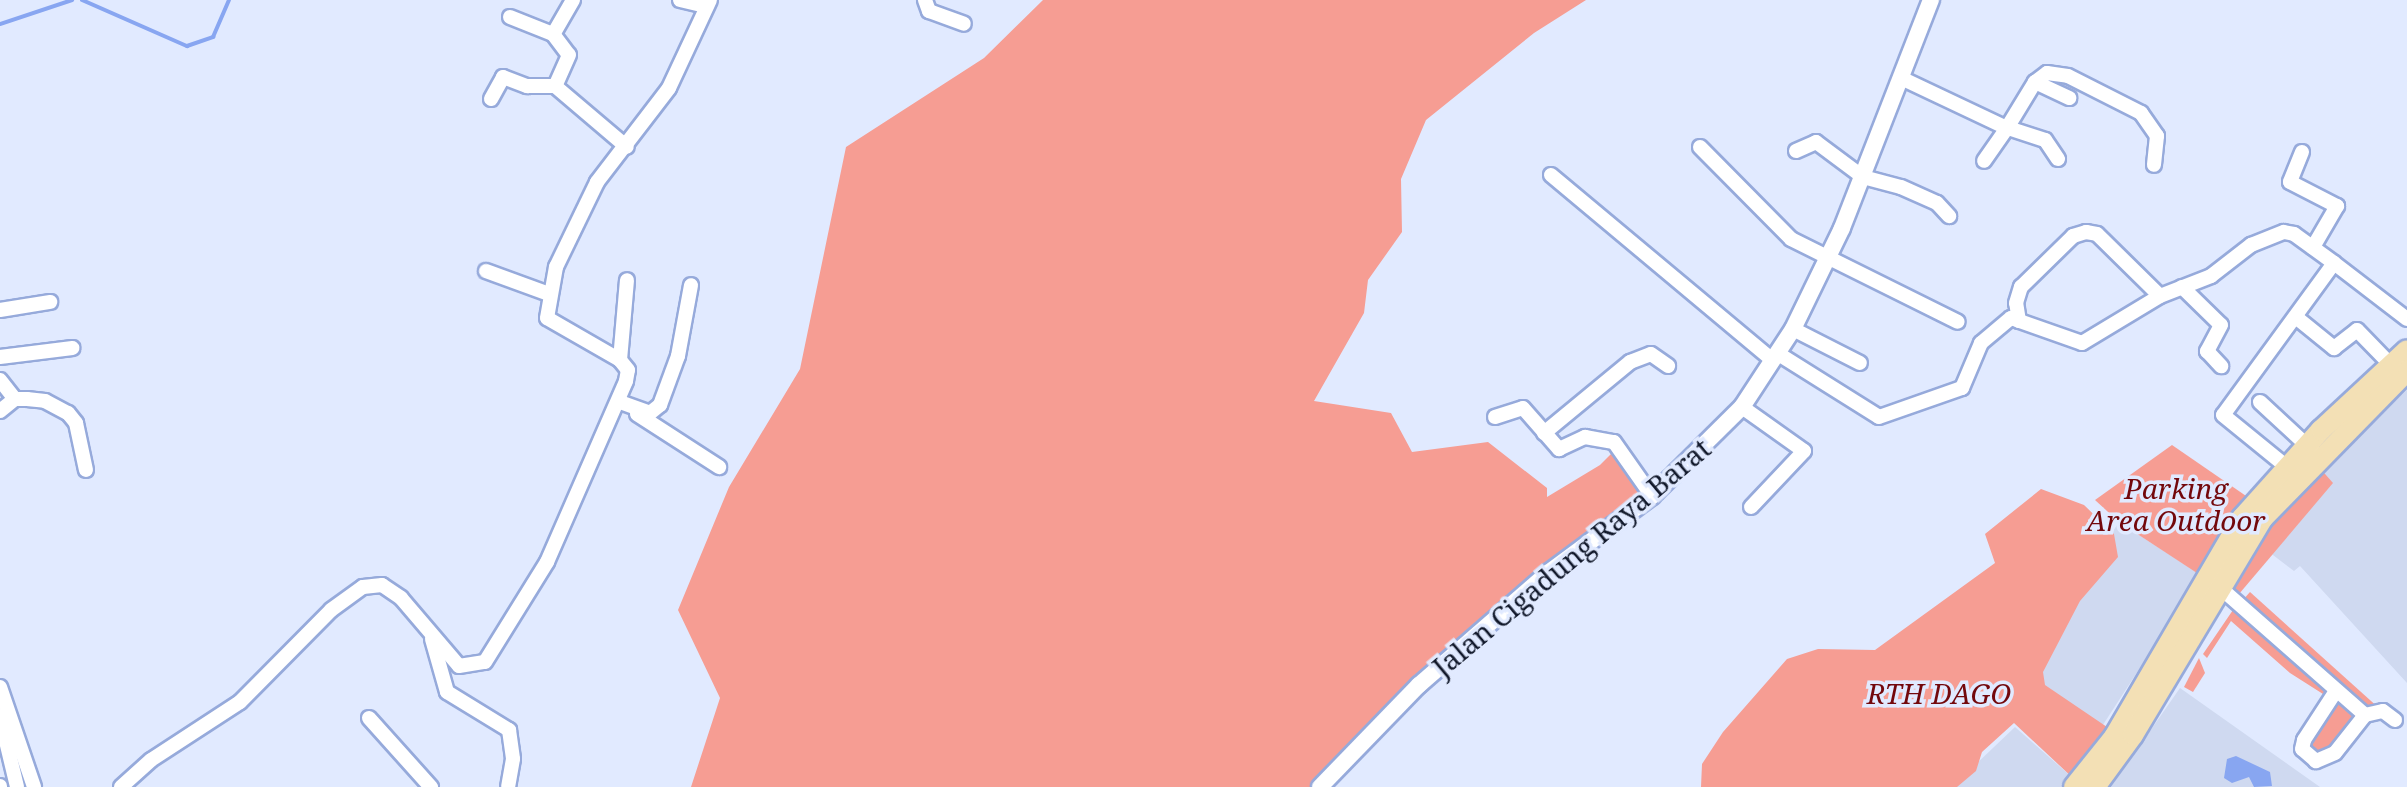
<!DOCTYPE html>
<html>
<head>
<meta charset="utf-8">
<style>
	body { margin:0 }
	#map { position:relative; width:2407px; height:787px; overflow:hidden; background:#e1eaff; font-family:"Noto Serif",serif }
	div>[style] { position:absolute }
	.built>* { inset:0; background:#cfd9f0; transform-origin:0 0 }
	.green>* { inset:0; background:#f69d93; transform-origin:0 0 }
	.water>* { inset:0; background:#88a6f1 }
	.stream>* { height:4px; margin:-2px; padding:0 2px; transform-origin:2px; border-radius:2px; background:#88a6f1 }
	.roads { filter:drop-shadow(2px 0 #96aadb) drop-shadow(-2px 0 #96aadb) drop-shadow(0 2px #96aadb) drop-shadow(0 -2px #96aadb) }
	.minor>* { height:14px; margin:-7px; padding:0 7px; transform-origin:7px; border-radius:7px; background:#fff }
	.tertiary>* { height:16px; margin:-8px; padding:0 8px; transform-origin:8px; border-radius:8px; background:#fff }
	.primary>* { height:20px; margin:-10px; padding:0 10px; transform-origin:10px; border-radius:10px; background:#f3e0b5 }
	span { translate:-50% -50%; white-space:nowrap; text-align:center; line-height:1.15; -webkit-text-stroke:7px #e1eaff; paint-order:stroke }
	.park-label { font-size:28px; color:#73080c; font-style:italic }
	.street-label { font-size:28px; color:#11182a }
</style>
</head>
<body>
<div id="map">
	<div class="built">
		<i style="clip-path:polygon(2407px 390px,2407px 683px,2300px 566px,2294px 571px,2256px 542px,2331px 460px)"></i>
		<i style="left:2119px;top:522px;width:97px;height:187px;rotate:33deg"></i>
		<i style="clip-path:polygon(2180px 688px,2320px 787px,2111px 787px)"></i>
		<i style="clip-path:polygon(2015px 727px,2074px 779px,2067px 787px,1952px 787px)"></i>
	</div>
	<div class="green">
		<i style="clip-path:polygon(1043px 0,1586px 0,1534px 33px,1426px 120px,1401px 179px,1402px 232px,1368px 280px,1364px 313px,1314px 401px,1391px 413px,1412px 452px,1488px 442px,1547px 488px,1547px 497px,1600px 465px,1618px 447px,1652px 496px,1548px 575px,1317px 787px,691px 787px,720px 698px,678px 610px,729px 487px,800px 369px,846px 147px,984px 58px)"></i>
		<i style="clip-path:polygon(2172px 445px,2249px 498px,2200px 575px,2119px 522px,2095px 500px)"></i>
		<i style="clip-path:polygon(2318px 466px,2333px 483px,2239px 594px,2226px 584px,2261px 527px)"></i>
		<i style="clip-path:polygon(2041px 489px,2084px 505px,2114px 534px,2118px 557px,2080px 601px,2043px 672px,2045px 685px,2107px 727px,2074px 779px,2014px 723px,1982px 752px,1976px 771px,1957px 787px,1701px 787px,1702px 764px,1723px 732px,1787px 659px,1818px 649px,1875px 650px,1995px 563px,1985px 534px)"></i>
		<i style="left:2250px;top:592px;width:170px;height:13px;rotate:42deg"></i>
		<i style="clip-path:polygon(2235px 607px,2331px 692px,2324px 701px,2323px 694px,2290px 673px,2231px 621px,2207px 658px,2203px 654px)"></i>
		<i style="clip-path:polygon(2199px 658px,2205px 673px,2193px 692px,2184px 687px)"></i>
		<i style="clip-path:polygon(2336px 696px,2359px 715px,2326px 757px,2307px 750px,2309px 736px)"></i>
	</div>
	<div class="water">
		<i style="clip-path:polygon(2236px 756px,2270px 772px,2272px 786px,2254px 787px,2249px 777px,2232px 783px,2224px 778px,2227px 759px)"></i>
	</div>
	<div class="stream">
		<i style="left:82px;top:0;width:115px;rotate:23.7deg"></i>
		<i style="left:187px;top:46px;width:28px;rotate:-19deg"></i>
		<i style="left:213px;top:37px;width:40px;rotate:-66.6deg"></i>
		<i style="left:0;top:24px;width:76px;rotate:-18.4deg"></i>
	</div>
	<div class="roads">
		<div class="minor">
			<i style="left:573px;top:0;width:39px;rotate:120deg"></i>
			<i style="left:553px;top:34px;width:26px;rotate:53deg"></i>
			<i style="left:569px;top:55px;width:34px;rotate:114deg"></i>
			<i style="left:555px;top:86px;width:94px;rotate:40.3deg"></i>
			<i style="left:680px;top:0;width:27px;rotate:13deg"></i>
			<i style="left:925px;top:0;width:12px;rotate:70deg"></i>
			<i style="left:929px;top:11px;width:37px;rotate:20deg"></i>
			<i style="left:510px;top:17px;width:46px;rotate:21.6deg"></i>
			<i style="left:1901px;top:78px;width:117px;rotate:25.3deg"></i>
			<i style="left:2007px;top:128px;width:40px;rotate:124.9deg"></i>
			<i style="left:2035px;top:82px;width:38px;rotate:25deg"></i>
			<i style="left:491px;top:99px;width:25px;rotate:-61deg"></i>
			<i style="left:503px;top:77px;width:26px;rotate:21deg"></i>
			<i style="left:527px;top:86px;width:28px"></i>
			<i style="left:1700px;top:147px;width:129px;rotate:45.3deg"></i>
			<i style="left:1791px;top:239px;width:186px;rotate:26.4deg"></i>
			<i style="left:1796px;top:151px;width:22px;rotate:-24deg"></i>
			<i style="left:1816px;top:142px;width:59px;rotate:36.7deg"></i>
			<i style="left:1863px;top:177px;width:39px;rotate:15deg"></i>
			<i style="left:1901px;top:187px;width:39px;rotate:24deg"></i>
			<i style="left:1937px;top:203px;width:18px;rotate:47deg"></i>
			<i style="left:2302px;top:152px;width:32px;rotate:112deg"></i>
			<i style="left:2290px;top:182px;width:53px;rotate:27.1deg"></i>
			<i style="left:2337px;top:206px;width:48px;rotate:120.3deg"></i>
			<i style="left:2058px;top:159px;width:23px;rotate:-124deg"></i>
			<i style="left:2045px;top:140px;width:40px;rotate:-162deg"></i>
			<i style="left:2007px;top:128px;width:54px;rotate:-58.7deg"></i>
			<i style="left:2035px;top:82px;width:15px;rotate:-37deg"></i>
			<i style="left:2047px;top:73px;width:21px;rotate:8deg"></i>
			<i style="left:2068px;top:76px;width:82px;rotate:26.9deg"></i>
			<i style="left:2141px;top:113px;width:28px;rotate:55deg"></i>
			<i style="left:2157px;top:136px;width:29px;rotate:96deg"></i>
			<i style="left:1551px;top:175px;width:288px;rotate:39.9deg"></i>
			<i style="left:2334px;top:263px;width:92px;rotate:37.5deg"></i>
			<i style="left:486px;top:271px;width:67px;rotate:20.1deg"></i>
			<i style="left:2182px;top:287px;width:54px;rotate:44.3deg"></i>
			<i style="left:2221px;top:325px;width:30px;rotate:118deg"></i>
			<i style="left:2207px;top:351px;width:21px;rotate:47deg"></i>
			<i style="left:0;top:310px;width:51px;rotate:-9.1deg"></i>
			<i style="left:2297px;top:318px;width:48px;rotate:39deg"></i>
			<i style="left:2334px;top:348px;width:29px;rotate:-38deg"></i>
			<i style="left:2357px;top:330px;width:49px;rotate:45.8deg"></i>
			<i style="left:2019px;top:321px;width:18px;rotate:-99deg"></i>
			<i style="left:2016px;top:303px;width:17px;rotate:-73deg"></i>
			<i style="left:2021px;top:287px;width:73px;rotate:-44.4deg"></i>
			<i style="left:2073px;top:236px;width:14px;rotate:-17deg"></i>
			<i style="left:2086px;top:232px;width:11px;rotate:10deg"></i>
			<i style="left:2097px;top:234px;width:88px;rotate:44.5deg"></i>
			<i style="left:1793px;top:329px;width:75px;rotate:26.9deg"></i>
			<i style="left:1777px;top:353px;width:120px;rotate:32.1deg"></i>
			<i style="left:1879px;top:417px;width:88px;rotate:-19.3deg"></i>
			<i style="left:1962px;top:388px;width:49px;rotate:-67.1deg"></i>
			<i style="left:1981px;top:343px;width:39px;rotate:-40deg"></i>
			<i style="left:2011px;top:318px;width:75px;rotate:19.4deg"></i>
			<i style="left:2082px;top:343px;width:91px;rotate:-31.1deg"></i>
			<i style="left:2160px;top:296px;width:55px;rotate:-21.4deg"></i>
			<i style="left:2211px;top:276px;width:51px;rotate:-37.8deg"></i>
			<i style="left:2251px;top:245px;width:35px;rotate:-22deg"></i>
			<i style="left:2284px;top:232px;width:10px;rotate:11deg"></i>
			<i style="left:2294px;top:234px;width:49px;rotate:35.9deg"></i>
			<i style="left:2334px;top:263px;width:188px;rotate:126.1deg"></i>
			<i style="left:2223px;top:415px;width:82px;rotate:39.1deg"></i>
			<i style="left:0;top:357px;width:73px;rotate:-7.1deg"></i>
			<i style="left:620px;top:360px;width:80px;rotate:-85deg"></i>
			<i style="left:0;top:380px;width:24px;rotate:52deg"></i>
			<i style="left:620px;top:402px;width:32px;rotate:20deg"></i>
			<i style="left:650px;top:413px;width:13px;rotate:-39deg"></i>
			<i style="left:660px;top:405px;width:52px;rotate:-69.8deg"></i>
			<i style="left:678px;top:356px;width:72px;rotate:-79.6deg"></i>
			<i style="left:2260px;top:402px;width:72px;rotate:42.8deg"></i>
			<i style="left:1742px;top:407px;width:76px;rotate:35.4deg"></i>
			<i style="left:1804px;top:451px;width:77px;rotate:133.4deg"></i>
			<i style="left:0;top:411px;width:19px;rotate:-39deg"></i>
			<i style="left:15px;top:399px;width:12px"></i>
			<i style="left:27px;top:399px;width:18px;rotate:6deg"></i>
			<i style="left:45px;top:401px;width:26px;rotate:28deg"></i>
			<i style="left:68px;top:413px;width:13px;rotate:51deg"></i>
			<i style="left:76px;top:423px;width:48px;rotate:78deg"></i>
			<i style="left:637px;top:414px;width:98px;rotate:32.9deg"></i>
			<i style="left:1495px;top:417px;width:29px;rotate:-18deg"></i>
			<i style="left:1523px;top:408px;width:55px;rotate:48.7deg"></i>
			<i style="left:1559px;top:449px;width:29px;rotate:-25deg"></i>
			<i style="left:1585px;top:437px;width:29px;rotate:10deg"></i>
			<i style="left:1614px;top:442px;width:66px;rotate:54.9deg"></i>
			<i style="left:1544px;top:433px;width:112px;rotate:-39.5deg"></i>
			<i style="left:1630px;top:362px;width:22px;rotate:-21deg"></i>
			<i style="left:1651px;top:354px;width:21px;rotate:35deg"></i>
			<i style="left:2216px;top:584px;width:198px;rotate:41.3deg"></i>
			<i style="left:2365px;top:715px;width:48px;rotate:128.3deg"></i>
			<i style="left:2335px;top:753px;width:21px;rotate:157deg"></i>
			<i style="left:2316px;top:761px;width:18px;rotate:-139deg"></i>
			<i style="left:2302px;top:749px;width:9px;rotate:-77deg"></i>
			<i style="left:2304px;top:740px;width:59px;rotate:-56.9deg"></i>
			<i style="left:432px;top:639px;width:55px;rotate:74.2deg"></i>
			<i style="left:447px;top:692px;width:73px;rotate:31.5deg"></i>
			<i style="left:509px;top:730px;width:29px;rotate:82deg"></i>
			<i style="left:513px;top:759px;width:28px;rotate:100deg"></i>
			<i style="left:0;top:687px;width:106px;rotate:71.2deg"></i>
			<i style="left:2365px;top:715px;width:18px;rotate:-13deg"></i>
			<i style="left:2383px;top:711px;width:15px;rotate:37deg"></i>
			<i style="left:0;top:716px;width:73px;rotate:76.5deg"></i>
			<i style="left:369px;top:718px;width:93px;rotate:48.1deg"></i>
			<i style="left:0;top:786px;width:1px;rotate:90deg"></i>
			<i style="left:121px;top:787px;width:40px;rotate:-42deg"></i>
			<i style="left:151px;top:760px;width:106px;rotate:-33.1deg"></i>
			<i style="left:240px;top:702px;width:129px;rotate:-45.3deg"></i>
			<i style="left:331px;top:610px;width:39px;rotate:-36deg"></i>
			<i style="left:363px;top:587px;width:19px;rotate:-6deg"></i>
			<i style="left:382px;top:585px;width:23px;rotate:34deg"></i>
			<i style="left:401px;top:598px;width:89px;rotate:49.5deg"></i>
			<i style="left:459px;top:666px;width:26px;rotate:-9deg"></i>
			<i style="left:485px;top:662px;width:118px;rotate:-58.2deg"></i>
			<i style="left:547px;top:562px;width:197px;rotate:-66.4deg"></i>
			<i style="left:626px;top:381px;width:11px;rotate:-80deg"></i>
			<i style="left:628px;top:370px;width:13px;rotate:-129deg"></i>
			<i style="left:620px;top:360px;width:84px;rotate:-150.1deg"></i>
			<i style="left:547px;top:318px;width:52px;rotate:-80deg"></i>
			<i style="left:556px;top:267px;width:94px;rotate:-64.2deg"></i>
			<i style="left:597px;top:182px;width:118px;rotate:-52.5deg"></i>
			<i style="left:669px;top:88px;width:97px;rotate:-65deg"></i>
		</div>
		<div class="tertiary">
			<i style="left:1320px;top:787px;width:142px;rotate:-45.9deg"></i>
			<i style="left:1419px;top:685px;width:171px;rotate:-41deg"></i>
			<i style="left:1548px;top:573px;width:129px;rotate:-36.5deg"></i>
			<i style="left:1652px;top:496px;width:127px;rotate:-44.7deg"></i>
			<i style="left:1742px;top:407px;width:93px;rotate:-56.8deg"></i>
			<i style="left:1793px;top:329px;width:112px;rotate:-64.1deg"></i>
			<i style="left:1842px;top:228px;width:245px;rotate:-68.7deg"></i>
		</div>
		<div class="primary">
			<i style="left:2074px;top:787px;width:64px;rotate:-51.3deg"></i>
			<i style="left:2114px;top:737px;width:254px;rotate:-59.7deg"></i>
			<i style="left:2242px;top:518px;width:118px;rotate:-48.1deg"></i>
			<i style="left:2321px;top:430px;width:117px;rotate:-42.9deg"></i>
			<i style="left:2095px;top:787px;width:64px;rotate:-53.8deg"></i>
			<i style="left:2133px;top:735px;width:253px;rotate:-59.1deg"></i>
			<i style="left:2263px;top:518px;width:206px;rotate:-45.6deg"></i>
		</div>
	</div>
	<div class="park-label">
		<span style="left:2176px;top:504px">Parking<br>Area Outdoor</span>
		<span style="left:1939px;top:693px">RTH DAGO</span>
	</div>
	<div class="street-label">
		<span style="left:1571px;top:557px;rotate:-40deg">Jalan Cigadung Raya Barat</span>
	</div>
</div>
</body>
</html>
